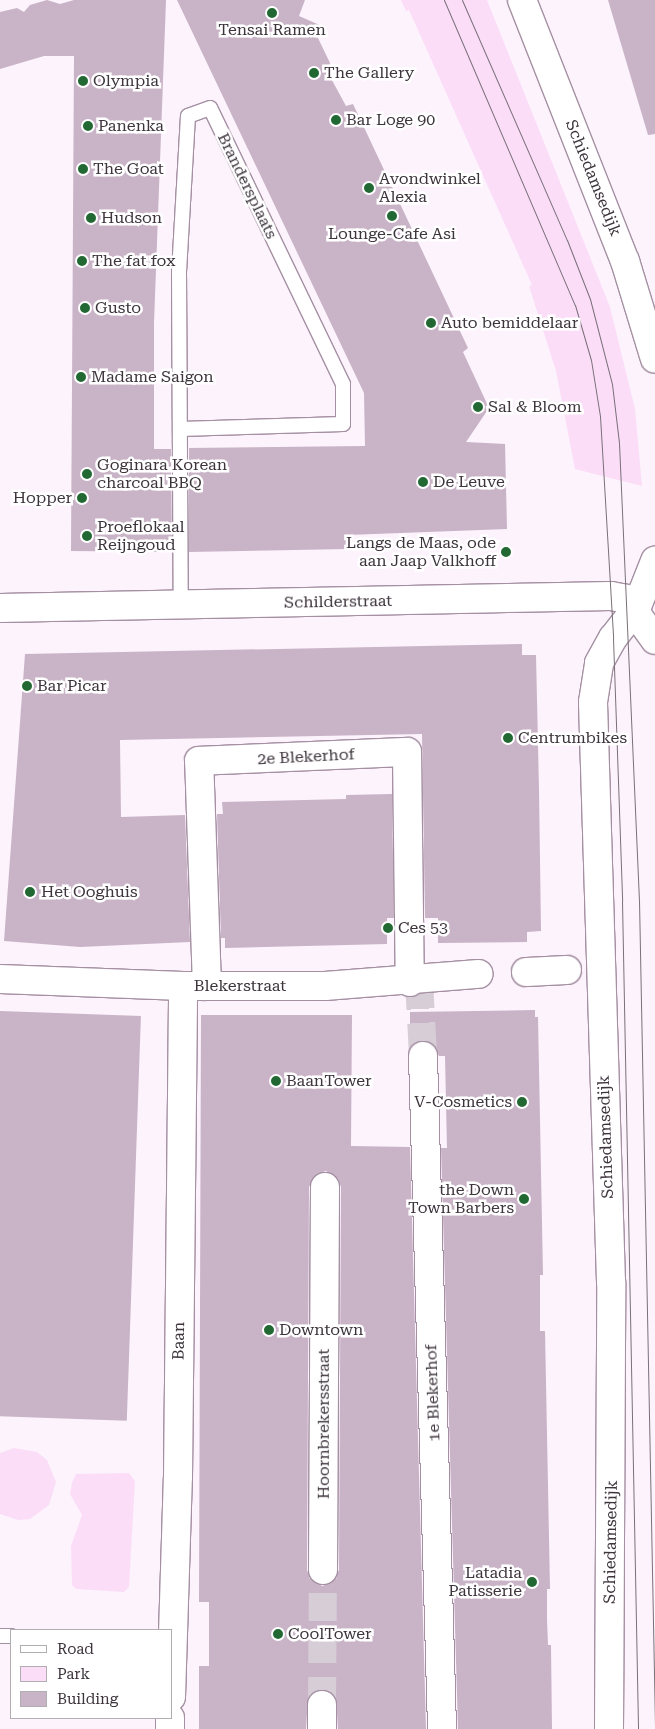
<!DOCTYPE html>
<html>
<head>
<meta charset="utf-8">
<style>
	body { margin:0 }
	#map { position:relative; width:655px; height:1729px; overflow:hidden; background:#fcf3fc; font-family:"Roboto Serif",serif }
	div>[style] { position:absolute }
	.green>* { inset:0; background:#fbddf8 }
	.building>* { inset:0; background:#c9b3c7; transform-origin:0 0 }
	.street-tunnel>* { height:28px; margin-top:-14px; transform-origin:0; background:repeating-linear-gradient(90deg,#d6cdd6 0 28px,transparent 0 42px) }
	.roads { filter:drop-shadow(1px 0 #a590a3) drop-shadow(-1px 0 #a590a3) drop-shadow(0 1px #a590a3) drop-shadow(0 -1px #a590a3) }
	.lane>* { height:14px; margin:-7px; padding:0 7px; transform-origin:7px; border-radius:7px; background:#fff }
	.street>* { height:28px; margin:-14px; padding:0 14px; transform-origin:14px; border-radius:14px; background:#fff }
	.secondary>* { height:28px; margin:-14px; padding:0 14px; transform-origin:14px; border-radius:14px; background:#fff }
	.tram>* { height:1px; margin:-0.5px; padding:0 0.5px; transform-origin:0.5px; border-radius:0.5px; background:#797078 }
	.dots>* { width:14px; height:14px; translate:-50% -50%; box-sizing:border-box; border:2px solid #fff; border-radius:50% }
	span { translate:-50% -50%; white-space:nowrap; text-align:center; line-height:1.15; -webkit-text-stroke:5px #fff; paint-order:stroke }
	.poi-label { font-size:16px; color:#3d343c }
	.left { translate:0 -50%; text-align:left }
	.right { translate:-100% -50%; text-align:right }
	.street-label { font-size:16px; color:#3d343c }
	.legend { position:absolute; left:10px; top:1629px; width:162px; height:90px; box-sizing:border-box; background:#fff; border:1px solid #b1aeb1; margin:0; padding:6px 9px; list-style:none; font-size:15px; color:#3d343c }
	.legend li { display:flex; align-items:center; gap:10px; height:25px }
	.legend b { width:25px; border:1px solid #b1aeb1 }
</style>
</head>
<body>
<div id="map">
	<div class="green">
		<i style="clip-path:polygon(401px 0,487px 0,610px 307px,635px 409px,642px 486px,575px 469px,556px 371px,529px 286px,532px 285px,409px 10px,406px 11px)"></i>
		<i style="clip-path:polygon(14px 1448px,37px 1452px,47px 1460px,56px 1482px,49px 1505px,30px 1519px,18px 1520px,0 1514px,0 1453px)"></i>
		<i style="clip-path:polygon(129px 1473px,135px 1481px,129px 1587px,124px 1592px,76px 1589px,72px 1585px,71px 1546px,82px 1515px,70px 1494px,72px 1483px,76px 1474px)"></i>
	</div>
	<div class="building">
		<i style="clip-path:polygon(47px 0,60px 4px,74px 0,166px 0,154px 323px,154px 449px,171px 449px,172px 552px,71px 551px,74px 56px,44px 56px,0 69px,0 12px,17px 8px,24px 12px,30px 5px)"></i>
		<i style="clip-path:polygon(177px 0,305px 0,299px 16px,322px 26px,317px 36px,330px 63px,327px 71px,346px 106px,353px 104px,468px 348px,463px 352px,489px 408px,466px 442px,505px 444px,507px 529px,347px 535px,347px 549px,189px 552px,189px 448px,365px 446px,364px 393px)"></i>
		<i style="clip-path:polygon(608px 0,655px 0,655px 134px,648px 135px)"></i>
		<i style="clip-path:polygon(522px 644px,522px 655px,536px 655px,539px 790px,541px 931px,527px 932px,527px 942px,438px 943px,438px 918px,425px 918px,422px 734px,120px 740px,121px 817px,185px 815px,190px 942px,80px 947px,4px 941px,25px 654px)"></i>
		<i style="clip-path:polygon(392px 794px,394px 918px,387px 918px,387px 944px,225px 948px,225px 938px,221px 938px,217px 814px,223px 814px,222px 802px,346px 799px,346px 795px)"></i>
		<i style="clip-path:polygon(535px 1010px,535px 1017px,538px 1017px,543px 1275px,540px 1275px,540px 1331px,545px 1331px,550px 1589px,547px 1589px,547px 1619px,548px 1645px,551px 1645px,552px 1729px,458px 1729px,441px 1148px,447px 1148px,445px 1056px,439px 1056px,430px 1042px,422px 1040px,410px 1047px,410px 1012px)"></i>
		<i style="left:0;top:1011px;width:141px;height:405px;rotate:2deg"></i>
		<i style="clip-path:polygon(evenodd,201px 1015px,352px 1015px,351px 1146px,410px 1147px,426px 1729px,338px 1729px,336px 1698px,322px 1689px,308px 1698px,306px 1729px,199px 1729px,199px 1666px,209px 1666px,209px 1602px,199px 1602px,201px 1015px,326px 1171px,338px 1179px,341px 1187px,339px 1570px,331px 1583px,322px 1586px,310px 1578px,307px 1570px,309px 1187px,317px 1174px,326px 1171px)"></i>
	</div>
	<div class="street-tunnel">
		<i style="left:419px;top:981px;width:75px;rotate:86.9deg"></i>
		<i style="left:322px;top:1705px;width:135px;rotate:-89.6deg"></i>
	</div>
	<div class="roads">
		<div class="lane">
			<i style="left:180px;top:429px;width:163px;rotate:-1.8deg"></i>
			<i style="left:343px;top:424px;width:40px;rotate:-90deg"></i>
			<i style="left:343px;top:384px;width:306px;rotate:-115.7deg"></i>
			<i style="left:210px;top:108px;width:23px;rotate:160deg"></i>
			<i style="left:188px;top:116px;width:155px;rotate:93.3deg"></i>
			<i style="left:179px;top:271px;width:334px;rotate:89.7deg"></i>
			<i style="left:0;top:1636px;width:11px"></i>
		</div>
		<div class="street">
			<i style="left:0;top:608px;width:611px;rotate:-1.13deg"></i>
			<i style="left:611px;top:596px;width:15px;rotate:11deg"></i>
			<i style="left:626px;top:599px;width:50px;rotate:54.7deg"></i>
			<i style="left:526px;top:972px;width:41px;rotate:-2.8deg"></i>
			<i style="left:0;top:979px;width:183px;rotate:2.2deg"></i>
			<i style="left:183px;top:986px;width:142px"></i>
			<i style="left:325px;top:986px;width:154px;rotate:-4.5deg"></i>
			<i style="left:207px;top:986px;width:225px;rotate:-92deg"></i>
			<i style="left:199px;top:761px;width:208px;rotate:-2.5deg"></i>
			<i style="left:407px;top:752px;width:230px;rotate:89.3deg"></i>
			<i style="left:423px;top:1056px;width:673px;rotate:88.38deg"></i>
			<i style="left:323px;top:1570px;width:383px;rotate:-89.7deg"></i>
			<i style="left:171px;top:1697px;width:220px;rotate:-88.2deg"></i>
			<i style="left:178px;top:1477px;width:491px;rotate:-89.4deg"></i>
			<i style="left:170px;top:1729px;width:11px;rotate:-90deg"></i>
			<i style="left:322px;top:1729px;width:24px;rotate:-90deg"></i>
		</div>
		<div class="secondary">
			<i style="left:522px;top:0;width:281px;rotate:68.5deg"></i>
			<i style="left:625px;top:261px;width:102px;rotate:73deg"></i>
			<i style="left:609px;top:1729px;width:447px;rotate:-89.7deg"></i>
			<i style="left:611px;top:1282px;width:580px;rotate:-91.78deg"></i>
			<i style="left:593px;top:702px;width:39px;rotate:-81deg"></i>
			<i style="left:599px;top:663px;width:29px;rotate:-61deg"></i>
			<i style="left:613px;top:638px;width:37px;rotate:-52deg"></i>
			<i style="left:636px;top:609px;width:52px;rotate:-68.4deg"></i>
		</div>
	</div>
	<div class="tram">
		<i style="left:444px;top:0;width:332px;rotate:66.8deg"></i>
		<i style="left:575px;top:305px;width:57px;rotate:73.8deg"></i>
		<i style="left:591px;top:360px;width:57px;rotate:80.9deg"></i>
		<i style="left:600px;top:416px;width:222px;rotate:86.6deg"></i>
		<i style="left:613px;top:638px;width:263px;rotate:88deg"></i>
		<i style="left:622px;top:901px;width:828px;rotate:88.89deg"></i>
		<i style="left:462px;top:0;width:262px;rotate:66.4deg"></i>
		<i style="left:567px;top:240px;width:63px;rotate:68.7deg"></i>
		<i style="left:590px;top:299px;width:88px;rotate:75.5deg"></i>
		<i style="left:612px;top:384px;width:59px;rotate:83.2deg"></i>
		<i style="left:619px;top:443px;width:457px;rotate:87.5deg"></i>
		<i style="left:639px;top:900px;width:829px;rotate:88.89deg"></i>
	</div>
	<div class="dots">
		<i style="left:272px;top:13px;background:#226833"></i>
		<i style="left:314px;top:73px;background:#226833"></i>
		<i style="left:83px;top:81px;background:#226833"></i>
		<i style="left:336px;top:120px;background:#226833"></i>
		<i style="left:88px;top:126px;background:#226833"></i>
		<i style="left:83px;top:169px;background:#226833"></i>
		<i style="left:369px;top:188px;background:#226833"></i>
		<i style="left:392px;top:216px;background:#226833"></i>
		<i style="left:91px;top:218px;background:#226833"></i>
		<i style="left:82px;top:261px;background:#226833"></i>
		<i style="left:85px;top:308px;background:#226833"></i>
		<i style="left:431px;top:323px;background:#226833"></i>
		<i style="left:81px;top:377px;background:#226833"></i>
		<i style="left:478px;top:407px;background:#226833"></i>
		<i style="left:87px;top:474px;background:#226833"></i>
		<i style="left:423px;top:482px;background:#226833"></i>
		<i style="left:82px;top:498px;background:#226833"></i>
		<i style="left:87px;top:536px;background:#226833"></i>
		<i style="left:506px;top:552px;background:#226833"></i>
		<i style="left:27px;top:686px;background:#226833"></i>
		<i style="left:508px;top:738px;background:#226833"></i>
		<i style="left:30px;top:892px;background:#226833"></i>
		<i style="left:388px;top:928px;background:#226833"></i>
		<i style="left:276px;top:1081px;background:#226833"></i>
		<i style="left:522px;top:1102px;background:#226833"></i>
		<i style="left:524px;top:1199px;background:#226833"></i>
		<i style="left:269px;top:1330px;background:#226833"></i>
		<i style="left:532px;top:1582px;background:#226833"></i>
		<i style="left:278px;top:1634px;background:#226833"></i>
	</div>
	<div class="poi-label">
		<span style="left:272px;top:30px">Tensai Ramen</span>
		<span class="left" style="left:324px;top:73px">The Gallery</span>
		<span class="left" style="left:93px;top:81px">Olympia</span>
		<span class="left" style="left:346px;top:120px">Bar Loge 90</span>
		<span class="left" style="left:98px;top:126px">Panenka</span>
		<span class="left" style="left:93px;top:169px">The Goat</span>
		<span class="left" style="left:379px;top:188px">Avondwinkel<br>Alexia</span>
		<span class="left" style="left:101px;top:218px">Hudson</span>
		<span style="left:392px;top:234px">Lounge-Cafe Asi</span>
		<span class="left" style="left:92px;top:261px">The fat fox</span>
		<span class="left" style="left:95px;top:308px">Gusto</span>
		<span class="left" style="left:441px;top:323px">Auto bemiddelaar</span>
		<span class="left" style="left:91px;top:377px">Madame Saigon</span>
		<span class="left" style="left:488px;top:407px">Sal &amp; Bloom</span>
		<span class="left" style="left:97px;top:474px">Goginara Korean<br>charcoal BBQ</span>
		<span class="left" style="left:433px;top:482px">De Leuve</span>
		<span class="right" style="left:72px;top:498px">Hopper</span>
		<span class="left" style="left:97px;top:536px">Proeflokaal<br>Reijngoud</span>
		<span class="right" style="left:496px;top:552px">Langs de Maas, ode<br>aan Jaap Valkhoff</span>
		<span class="left" style="left:37px;top:686px">Bar Picar</span>
		<span class="left" style="left:518px;top:738px">Centrumbikes</span>
		<span class="left" style="left:41px;top:892px">Het Ooghuis</span>
		<span class="left" style="left:398px;top:928px">Ces 53</span>
		<span class="left" style="left:286px;top:1081px">BaanTower</span>
		<span class="right" style="left:512px;top:1102px">V-Cosmetics</span>
		<span class="right" style="left:514px;top:1199px">the Down<br>Town Barbers</span>
		<span class="left" style="left:279px;top:1330px">Downtown</span>
		<span class="right" style="left:522px;top:1582px">Latadia<br>Patisserie</span>
		<span class="left" style="left:288px;top:1634px">CoolTower</span>
	</div>
	<div class="street-label">
		<span style="left:593px;top:178px;rotate:68deg">Schiedamsedijk</span>
		<span style="left:247px;top:186px;rotate:64deg">Brandersplaats</span>
		<span style="left:338px;top:602px;rotate:-1deg">Schilderstraat</span>
		<span style="left:306px;top:757px;rotate:-3deg">2e Blekerhof</span>
		<span style="left:240px;top:986px">Blekerstraat</span>
		<span style="left:606px;top:1137px;rotate:-92deg">Schiedamsedijk</span>
		<span style="left:179px;top:1341px;rotate:-89deg">Baan</span>
		<span style="left:433px;top:1393px;rotate:-92deg">1e Blekerhof</span>
		<span style="left:324px;top:1424px;rotate:-90deg">Hoornbrekersstraat</span>
		<span style="left:611px;top:1542px;rotate:-89deg">Schiedamsedijk</span>
	</div>
	<ul class="legend">
	<li><b style="height:6px;background:#fff"></b>Road</li>
	<li><b style="height:14px;background:#fbddf8"></b>Park</li>
	<li><b style="height:14px;background:#c9b3c7"></b>Building</li>
	</ul>
</div>
</body>
</html>
